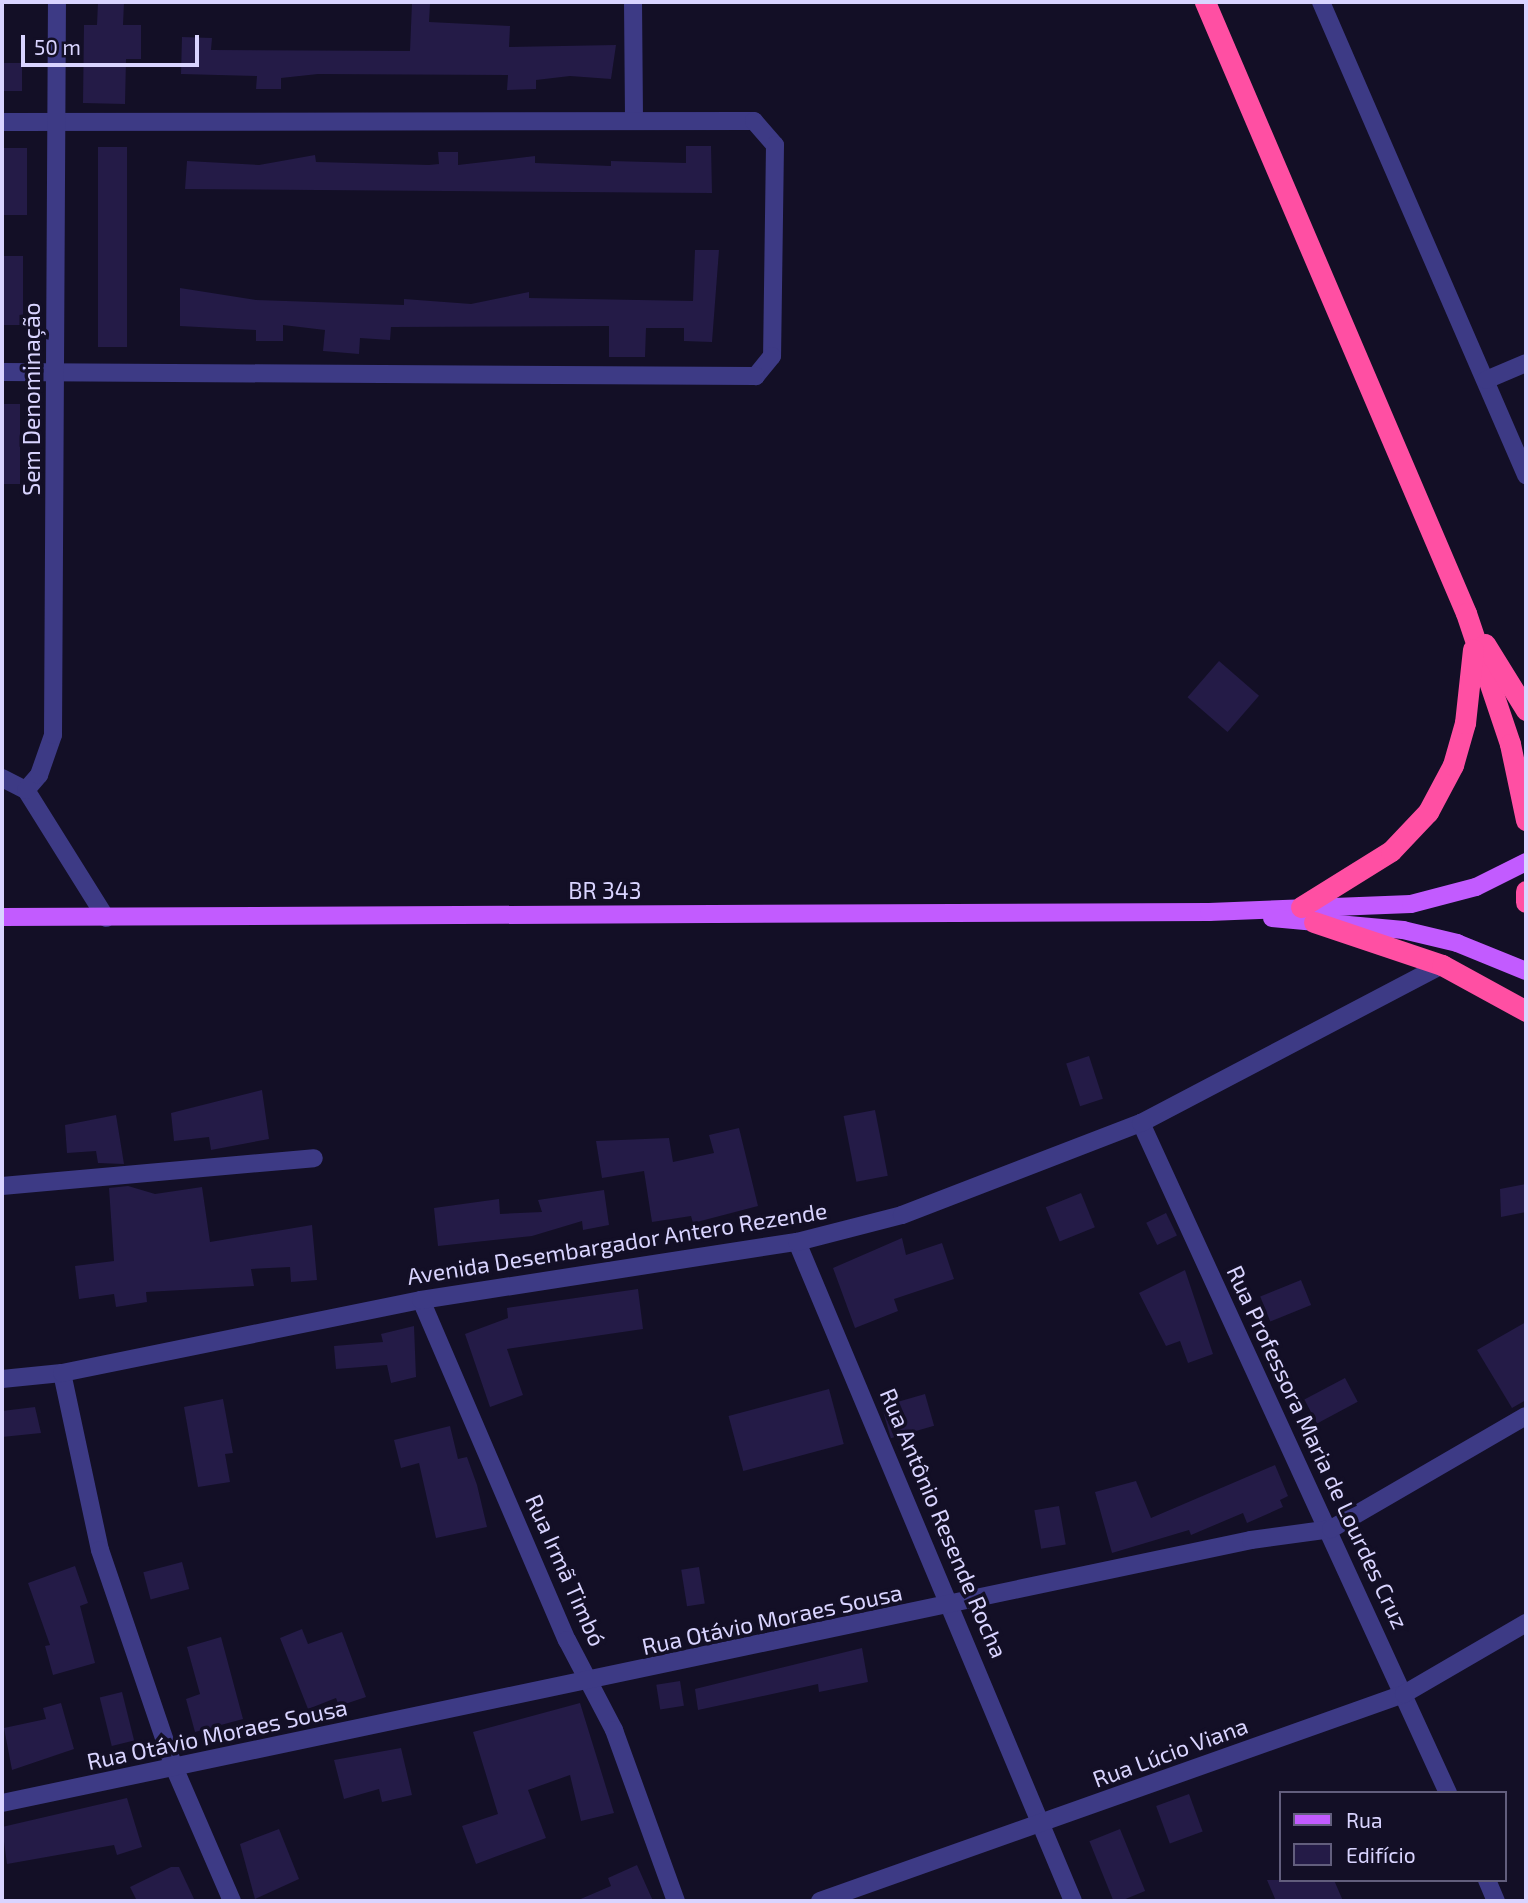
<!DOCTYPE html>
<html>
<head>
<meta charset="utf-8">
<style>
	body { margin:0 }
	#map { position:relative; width:1528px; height:1903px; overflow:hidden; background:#130f26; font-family:"Exo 2",sans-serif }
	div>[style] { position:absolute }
	.building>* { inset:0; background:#241b47; transform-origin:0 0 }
	.minor>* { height:18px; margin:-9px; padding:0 9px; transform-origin:9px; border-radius:9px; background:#3d3a85 }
	.major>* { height:18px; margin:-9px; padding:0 9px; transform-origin:9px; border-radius:9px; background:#c25bff }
	.highway>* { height:21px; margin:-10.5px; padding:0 10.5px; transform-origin:10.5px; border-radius:10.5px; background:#ff4fa3 }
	span { translate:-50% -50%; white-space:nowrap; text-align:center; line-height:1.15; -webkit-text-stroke:7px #130f26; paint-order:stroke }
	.street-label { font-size:23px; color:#d9d4ff }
	.frame { position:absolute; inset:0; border:4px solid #d9d4ff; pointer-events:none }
	.legend { position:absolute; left:1279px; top:1791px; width:228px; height:91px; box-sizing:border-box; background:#130f26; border:2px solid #625e7d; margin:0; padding:9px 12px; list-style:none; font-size:21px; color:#d9d4ff }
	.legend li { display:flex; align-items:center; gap:14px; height:35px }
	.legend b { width:35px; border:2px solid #625e7d }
	.scale { position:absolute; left:21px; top:35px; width:178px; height:32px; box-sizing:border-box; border:4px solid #d9d4ff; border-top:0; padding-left:9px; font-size:21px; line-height:24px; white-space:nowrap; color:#d9d4ff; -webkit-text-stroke:5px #130f26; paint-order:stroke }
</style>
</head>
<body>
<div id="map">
	<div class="building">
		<i style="clip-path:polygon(98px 2px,124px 2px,123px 25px,141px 25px,141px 59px,126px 59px,125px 104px,83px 103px,84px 25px,97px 25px)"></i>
		<i style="clip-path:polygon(412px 3px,430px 4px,429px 22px,510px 26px,509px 47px,616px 45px,611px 79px,570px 76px,536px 80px,536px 89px,507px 90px,508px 75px,318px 74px,281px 78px,281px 89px,256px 89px,257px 76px,181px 74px,182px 37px,212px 38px,211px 50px,410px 51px)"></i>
		<i style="left:2px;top:63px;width:20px;height:28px"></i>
		<i style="clip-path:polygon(686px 146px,711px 146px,712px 193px,185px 189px,187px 161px,259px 165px,315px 155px,316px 162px,429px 165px,439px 164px,438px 152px,458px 152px,458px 165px,535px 156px,535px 163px,611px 166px,611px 161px,686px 163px)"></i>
		<i style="left:127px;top:147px;width:200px;height:29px;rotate:90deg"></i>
		<i style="left:2px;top:148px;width:25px;height:67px"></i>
		<i style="clip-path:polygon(695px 250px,719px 250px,712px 342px,684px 341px,684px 328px,646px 328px,645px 357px,609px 357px,609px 326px,391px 327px,390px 340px,360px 338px,359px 354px,323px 351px,325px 330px,283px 325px,283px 341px,256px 341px,256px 330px,180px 326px,180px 288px,256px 300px,404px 305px,404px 299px,471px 304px,529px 292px,529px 298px,693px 301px)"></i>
		<i style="left:2px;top:256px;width:21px;height:69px"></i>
		<i style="left:2px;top:404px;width:18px;height:80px"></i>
		<i style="left:1219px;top:661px;width:53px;height:48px;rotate:41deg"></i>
		<i style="left:1089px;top:1056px;width:45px;height:24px;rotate:72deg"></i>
		<i style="clip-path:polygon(262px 1090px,269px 1139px,211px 1150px,209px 1137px,174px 1141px,171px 1113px)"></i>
		<i style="left:875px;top:1110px;width:67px;height:32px;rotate:79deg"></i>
		<i style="clip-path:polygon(116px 1115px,124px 1164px,98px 1163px,96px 1151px,67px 1153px,65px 1125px)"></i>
		<i style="clip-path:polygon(739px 1128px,758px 1206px,693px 1223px,691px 1216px,652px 1222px,644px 1171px,602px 1178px,596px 1141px,669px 1138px,673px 1162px,714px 1153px,709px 1135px)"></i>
		<i style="clip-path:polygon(1526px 1184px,1526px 1212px,1501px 1217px,1500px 1189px)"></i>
		<i style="clip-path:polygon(128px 1186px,155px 1194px,202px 1187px,210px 1242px,312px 1225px,317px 1280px,291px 1282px,290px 1267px,251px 1269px,254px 1286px,146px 1292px,147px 1302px,116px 1307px,114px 1294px,79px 1299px,75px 1266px,114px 1261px,109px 1188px)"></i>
		<i style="clip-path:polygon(604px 1190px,609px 1225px,583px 1230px,582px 1221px,532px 1236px,438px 1246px,434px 1208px,499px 1199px,500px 1214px,542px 1212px,538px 1200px)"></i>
		<i style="left:1081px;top:1193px;width:37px;height:38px;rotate:68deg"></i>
		<i style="left:1166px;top:1213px;width:25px;height:22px;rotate:64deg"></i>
		<i style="clip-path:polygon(902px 1238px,906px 1255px,942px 1243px,954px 1279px,894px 1299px,898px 1311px,855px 1328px,833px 1268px)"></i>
		<i style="clip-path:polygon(1185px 1270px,1213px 1354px,1188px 1363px,1180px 1341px,1166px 1346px,1139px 1293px)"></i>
		<i style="left:1301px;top:1280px;width:27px;height:44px;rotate:68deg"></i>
		<i style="clip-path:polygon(638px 1289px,643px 1329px,507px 1349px,523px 1395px,490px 1407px,465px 1334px,508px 1318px,507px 1308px)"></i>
		<i style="clip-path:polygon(1526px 1322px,1526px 1400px,1512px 1408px,1477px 1350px)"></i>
		<i style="clip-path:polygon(414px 1326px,416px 1377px,391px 1383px,387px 1365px,336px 1369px,334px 1346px,383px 1342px,381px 1334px)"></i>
		<i style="left:1345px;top:1378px;width:27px;height:46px;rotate:62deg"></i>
		<i style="left:829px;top:1389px;width:57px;height:104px;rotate:75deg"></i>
		<i style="left:925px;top:1394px;width:33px;height:45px;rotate:74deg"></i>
		<i style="clip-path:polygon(223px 1399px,233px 1453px,225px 1454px,230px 1482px,198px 1487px,184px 1407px)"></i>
		<i style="clip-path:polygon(35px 1407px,41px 1433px,2px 1437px,2px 1411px)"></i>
		<i style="clip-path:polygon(450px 1426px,458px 1459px,467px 1457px,477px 1485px,487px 1527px,436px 1538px,419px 1463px,401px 1468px,394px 1440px)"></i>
		<i style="clip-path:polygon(1275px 1465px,1288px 1496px,1280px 1500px,1283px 1507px,1247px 1523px,1243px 1513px,1191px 1535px,1189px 1530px,1112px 1553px,1095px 1492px,1136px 1481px,1151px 1518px)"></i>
		<i style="left:1059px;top:1506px;width:39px;height:25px;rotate:80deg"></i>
		<i style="left:182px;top:1562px;width:28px;height:40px;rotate:75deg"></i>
		<i style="clip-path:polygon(75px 1566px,88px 1603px,80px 1606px,95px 1663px,53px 1675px,45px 1646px,50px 1645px,28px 1583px)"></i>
		<i style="left:699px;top:1567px;width:37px;height:18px;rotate:81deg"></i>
		<i style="clip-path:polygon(302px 1629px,308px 1644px,342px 1632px,366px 1697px,339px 1706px,336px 1698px,308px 1709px,280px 1638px)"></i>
		<i style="clip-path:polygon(221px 1637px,243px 1719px,195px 1732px,186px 1699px,200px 1694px,187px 1647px)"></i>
		<i style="clip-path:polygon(862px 1648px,868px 1682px,819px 1692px,818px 1684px,698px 1710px,695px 1689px)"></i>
		<i style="left:680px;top:1681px;width:25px;height:24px;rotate:81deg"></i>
		<i style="left:122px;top:1692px;width:50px;height:23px;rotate:76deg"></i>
		<i style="clip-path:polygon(61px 1703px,74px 1749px,12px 1770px,4px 1728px,46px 1719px,43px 1708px)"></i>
		<i style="clip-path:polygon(580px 1703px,614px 1813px,581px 1821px,570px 1775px,528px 1790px,546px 1838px,476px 1864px,462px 1826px,498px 1814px,473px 1732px)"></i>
		<i style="clip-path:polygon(401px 1748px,412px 1795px,382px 1802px,379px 1789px,344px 1799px,334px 1760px)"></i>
		<i style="left:1189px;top:1794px;width:40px;height:35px;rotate:70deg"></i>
		<i style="clip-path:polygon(127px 1798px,142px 1847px,117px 1855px,114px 1845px,7px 1864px,2px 1827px)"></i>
		<i style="clip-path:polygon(279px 1829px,299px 1879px,255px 1899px,240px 1844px)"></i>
		<i style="left:1120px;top:1829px;width:67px;height:33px;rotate:68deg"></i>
		<i style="clip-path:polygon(637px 1865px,653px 1901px,576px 1901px,611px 1886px,608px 1878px)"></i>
		<i style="clip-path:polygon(171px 1867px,179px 1867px,195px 1901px,137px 1901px,130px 1887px)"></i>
		<i style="clip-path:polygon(1267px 1880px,1334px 1880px,1343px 1901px,1276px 1901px)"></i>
	</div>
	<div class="minor">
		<i style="left:633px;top:2px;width:119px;rotate:89.5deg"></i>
		<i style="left:1321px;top:2px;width:516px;rotate:66.57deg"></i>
		<i style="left:2px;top:122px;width:752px;rotate:-0.08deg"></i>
		<i style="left:754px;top:121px;width:32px;rotate:49deg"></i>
		<i style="left:775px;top:145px;width:211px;rotate:90.8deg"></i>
		<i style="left:772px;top:356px;width:26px;rotate:129deg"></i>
		<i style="left:756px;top:376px;width:754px;rotate:-179.7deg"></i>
		<i style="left:1486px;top:380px;width:43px;rotate:-23deg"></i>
		<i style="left:2px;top:778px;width:27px;rotate:27deg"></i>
		<i style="left:26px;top:790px;width:151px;rotate:58deg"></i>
		<i style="left:26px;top:790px;width:20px;rotate:-49deg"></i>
		<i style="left:39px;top:775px;width:42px;rotate:-70.7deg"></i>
		<i style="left:53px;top:735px;width:733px;rotate:-89.69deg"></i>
		<i style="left:1141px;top:1123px;width:737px;rotate:65.38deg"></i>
		<i style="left:2px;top:1186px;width:313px;rotate:-5.1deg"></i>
		<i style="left:797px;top:1242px;width:714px;rotate:67.28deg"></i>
		<i style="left:421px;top:1300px;width:370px;rotate:66.8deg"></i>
		<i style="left:567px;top:1640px;width:102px;rotate:62.4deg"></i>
		<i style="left:614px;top:1730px;width:182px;rotate:70.1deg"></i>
		<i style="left:62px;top:1373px;width:181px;rotate:77.9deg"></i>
		<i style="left:100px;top:1550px;width:229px;rotate:71.2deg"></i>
		<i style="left:174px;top:1767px;width:146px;rotate:66.6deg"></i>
		<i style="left:2px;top:1379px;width:60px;rotate:-5.7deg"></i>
		<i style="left:62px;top:1373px;width:366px;rotate:-11.5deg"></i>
		<i style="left:421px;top:1300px;width:380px;rotate:-8.8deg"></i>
		<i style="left:797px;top:1242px;width:108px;rotate:-14.4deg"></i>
		<i style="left:902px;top:1215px;width:256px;rotate:-21.1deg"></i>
		<i style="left:1141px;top:1123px;width:340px;rotate:-27.7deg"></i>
		<i style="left:2px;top:1803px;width:1276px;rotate:-11.89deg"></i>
		<i style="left:1251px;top:1540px;width:81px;rotate:-7.8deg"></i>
		<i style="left:1331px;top:1529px;width:225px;rotate:-30.1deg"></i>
		<i style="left:1487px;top:1880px;width:23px;rotate:67deg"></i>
		<i style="left:820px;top:1901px;width:620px;rotate:-19.52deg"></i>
		<i style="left:1404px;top:1694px;width:141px;rotate:-30.2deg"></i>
	</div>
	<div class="major">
		<i style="left:2px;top:917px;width:1207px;rotate:-0.24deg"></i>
		<i style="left:1209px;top:912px;width:202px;rotate:-2.3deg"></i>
		<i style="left:1411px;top:904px;width:67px;rotate:-14.7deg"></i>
		<i style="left:1476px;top:887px;width:56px;rotate:-26.6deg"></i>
		<i style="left:1272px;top:918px;width:132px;rotate:5.2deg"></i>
		<i style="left:1403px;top:930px;width:56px;rotate:13.5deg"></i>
		<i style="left:1457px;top:943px;width:74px;rotate:22.1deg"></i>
	</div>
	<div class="highway">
		<i style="left:1205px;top:2px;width:664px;rotate:66.87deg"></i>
		<i style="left:1466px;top:613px;width:138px;rotate:71.4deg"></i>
		<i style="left:1510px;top:744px;width:78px;rotate:78.1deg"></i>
		<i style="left:1485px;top:644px;width:78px;rotate:58.2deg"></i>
		<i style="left:1526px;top:891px;width:11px;rotate:90deg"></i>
		<i style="left:1301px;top:907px;width:106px;rotate:-31.9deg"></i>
		<i style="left:1391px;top:851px;width:54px;rotate:-46.5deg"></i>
		<i style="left:1428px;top:812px;width:53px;rotate:-62deg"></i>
		<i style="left:1453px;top:765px;width:44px;rotate:-74.1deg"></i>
		<i style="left:1465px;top:723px;width:74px;rotate:-83.8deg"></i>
		<i style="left:1314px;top:922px;width:135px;rotate:18.6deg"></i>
		<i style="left:1442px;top:965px;width:96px;rotate:28.7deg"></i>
	</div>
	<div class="street-label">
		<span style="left:31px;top:399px;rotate:-90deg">Sem Denominação</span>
		<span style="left:605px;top:890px">BR 343</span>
		<span style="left:617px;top:1243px;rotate:-9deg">Avenida Desembargador Antero Rezende</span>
		<span style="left:1318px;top:1447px;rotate:65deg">Rua Professora Maria de Lourdes Cruz</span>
		<span style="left:944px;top:1523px;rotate:67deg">Rua Antônio Resende Rocha</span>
		<span style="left:566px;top:1570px;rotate:66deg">Rua Irmã Timbó</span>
		<span style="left:772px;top:1619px;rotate:-12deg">Rua Otávio Moraes Sousa</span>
		<span style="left:217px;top:1734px;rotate:-12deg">Rua Otávio Moraes Sousa</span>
		<span style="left:1170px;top:1752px;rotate:-20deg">Rua Lúcio Viana</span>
	</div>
	<div class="frame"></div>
	<ul class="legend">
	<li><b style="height:9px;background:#c25bff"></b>Rua</li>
	<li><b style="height:19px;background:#241b47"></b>Edifício</li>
	</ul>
	<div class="scale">50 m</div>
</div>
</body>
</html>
